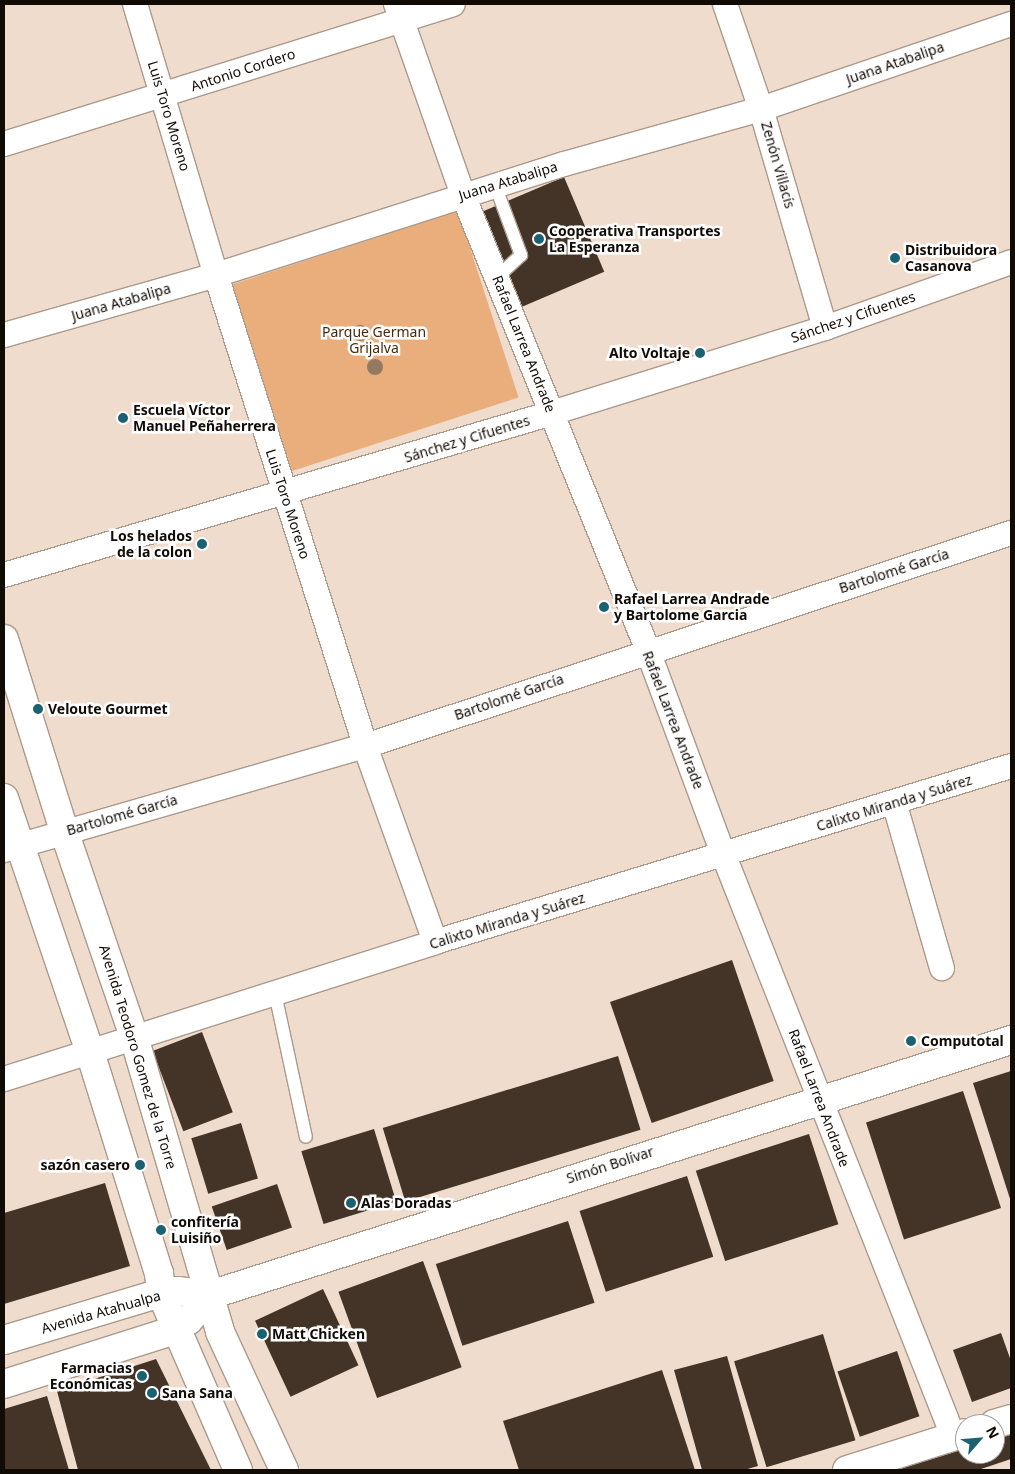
<!DOCTYPE html>
<html>
<head>
<meta charset="utf-8">
<style>
	body { margin:0 }
	#map { position:relative; width:1015px; height:1474px; overflow:hidden; background:#f0dccc; font-family:"Noto Sans",sans-serif }
	div>[style] { position:absolute }
	.green>* { inset:0; background:#e9ae7b; transform-origin:0 0 }
	.building>* { inset:0; background:#443428; transform-origin:0 0 }
	.roads { filter:drop-shadow(1px 0 #ab998a) drop-shadow(-1px 0 #ab998a) drop-shadow(0 1px #ab998a) drop-shadow(0 -1px #ab998a) }
	.service>* { height:12px; margin:-6px; padding:0 6px; transform-origin:6px; border-radius:6px; background:#fff }
	.minor>* { height:24px; margin:-12px; padding:0 12px; transform-origin:12px; border-radius:12px; background:#fff }
	.tertiary>* { height:28px; margin:-14px; padding:0 14px; transform-origin:14px; border-radius:14px; background:#fff }
	.secondary>* { height:28px; margin:-14px; padding:0 14px; transform-origin:14px; border-radius:14px; background:#fff }
	.primary>* { height:28px; margin:-14px; padding:0 14px; transform-origin:14px; border-radius:14px; background:#fff }
	.trees>* { width:16px; height:16px; margin:-8px; border-radius:50%; background:#947a62 }
	.dots>* { width:14px; height:14px; translate:-50% -50%; box-sizing:border-box; border:2px solid #fff; border-radius:50% }
	span { translate:-50% -50%; white-space:nowrap; text-align:center; line-height:1.15; -webkit-text-stroke:5px #fff; paint-order:stroke }
	.street-label { font-size:14px; color:#110b06 }
	.poi-label { font-size:14px; color:#110b06; font-weight:700 }
	.left { translate:0 -50%; text-align:left }
	.right { translate:-100% -50%; text-align:right }
	.park-label { font-size:14px; color:#492a0c }
	.frame { position:absolute; inset:0; border:5px solid #110b06; pointer-events:none }
	.north { position:absolute; left:955px; top:1414px; width:50px; height:50px; box-sizing:border-box; background:#fff; border:1px solid #a09d9b; border-radius:50%; rotate:63deg; font-size:14px; font-weight:700; line-height:20px; text-align:center; color:#110b06 }
	.north::after { content:''; display:block; margin:auto; width:18px; height:22px; background:#1a6172; clip-path:polygon(50% 0,100% 100%,50% 72%,0 100%) }
</style>
</head>
<body>
<div id="map">
	<div class="green">
		<i style="left:458px;top:211px;width:196px;height:238px;rotate:72deg"></i>
	</div>
	<div class="building">
		<i style="left:564px;top:177px;width:103px;height:95px;rotate:67deg"></i>
		<i style="left:732px;top:960px;width:128px;height:129px;rotate:71deg"></i>
		<i style="left:202px;top:1032px;width:86px;height:53px;rotate:69deg"></i>
		<i style="left:618px;top:1056px;width:77px;height:246px;rotate:73deg"></i>
		<i style="clip-path:polygon(1011px 1071px,1011px 1202px,973px 1083px)"></i>
		<i style="left:963px;top:1091px;width:123px;height:102px;rotate:72deg"></i>
		<i style="left:241px;top:1123px;width:58px;height:52px;rotate:73deg"></i>
		<i style="left:374px;top:1129px;width:76px;height:76px;rotate:73deg"></i>
		<i style="left:809px;top:1134px;width:95px;height:119px;rotate:72deg"></i>
		<i style="left:687px;top:1176px;width:85px;height:113px;rotate:72deg"></i>
		<i style="clip-path:polygon(105px 1183px,130px 1266px,4px 1304px,4px 1213px)"></i>
		<i style="left:277px;top:1184px;width:46px;height:69px;rotate:71deg"></i>
		<i style="left:568px;top:1221px;width:86px;height:139px;rotate:72deg"></i>
		<i style="left:423px;top:1261px;width:113px;height:90px;rotate:70deg"></i>
		<i style="left:323px;top:1289px;width:84px;height:75px;rotate:65deg"></i>
		<i style="clip-path:polygon(1001px 1333px,1011px 1361px,1011px 1388px,972px 1402px,953px 1350px)"></i>
		<i style="left:823px;top:1334px;width:111px;height:93px;rotate:73deg"></i>
		<i style="left:897px;top:1351px;width:69px;height:63px;rotate:71deg"></i>
		<i style="clip-path:polygon(727px 1356px,758px 1466px,744px 1470px,702px 1470px,674px 1370px)"></i>
		<i style="clip-path:polygon(156px 1359px,211px 1470px,78px 1470px,57px 1391px)"></i>
		<i style="clip-path:polygon(662px 1370px,695px 1470px,519px 1470px,503px 1421px)"></i>
		<i style="clip-path:polygon(47px 1396px,69px 1470px,4px 1470px,4px 1409px)"></i>
		<i style="clip-path:polygon(1011px 1431px,1011px 1459px,978px 1470px,889px 1470px,965px 1446px,965px 1454px,995px 1454px,995px 1436px)"></i>
	</div>
	<div class="roads">
		<div class="service">
			<i style="left:495px;top:185px;width:75px;rotate:69.6deg"></i>
			<i style="left:521px;top:255px;width:22px;rotate:137deg"></i>
			<i style="left:505px;top:270px;width:11px;rotate:158deg"></i>
			<i style="left:275px;top:993px;width:147px;rotate:77.9deg"></i>
		</div>
		<div class="minor">
			<i style="left:135px;top:4px;width:283px;rotate:73.4deg"></i>
			<i style="left:216px;top:275px;width:494px;rotate:72.4deg"></i>
			<i style="left:365px;top:746px;width:208px;rotate:70.3deg"></i>
			<i style="left:396px;top:4px;width:202px;rotate:70.7deg"></i>
			<i style="left:463px;top:195px;width:492px;rotate:67.9deg"></i>
			<i style="left:648px;top:651px;width:219px;rotate:69.7deg"></i>
			<i style="left:724px;top:856px;width:624px;rotate:68.45deg"></i>
			<i style="left:725px;top:4px;width:111px;rotate:71.1deg"></i>
			<i style="left:761px;top:109px;width:228px;rotate:73.7deg"></i>
			<i style="left:4px;top:144px;width:470px;rotate:-17.3deg"></i>
			<i style="left:4px;top:335px;width:220px;rotate:-15.8deg"></i>
			<i style="left:216px;top:275px;width:365px;rotate:-17.7deg"></i>
			<i style="left:564px;top:164px;width:205px;rotate:-15.6deg"></i>
			<i style="left:761px;top:109px;width:264px;rotate:-18.8deg"></i>
			<i style="left:4px;top:575px;width:571px;rotate:-16.47deg"></i>
			<i style="left:552px;top:413px;width:286px;rotate:-17.3deg"></i>
			<i style="left:825px;top:328px;width:197px;rotate:-19.5deg"></i>
			<i style="left:894px;top:802px;width:173px;rotate:73.9deg"></i>
			<i style="left:4px;top:850px;width:376px;rotate:-16.1deg"></i>
			<i style="left:365px;top:746px;width:680px;rotate:-18.25deg"></i>
			<i style="left:4px;top:1079px;width:452px;rotate:-17.6deg"></i>
			<i style="left:435px;top:942px;width:602px;rotate:-16.99deg"></i>
		</div>
		<div class="tertiary">
			<i style="left:210px;top:1295px;width:841px;rotate:-17.66deg"></i>
			<i style="left:994px;top:1424px;width:18px;rotate:-16deg"></i>
			<i style="left:847px;top:1470px;width:124px;rotate:-17.4deg"></i>
		</div>
		<div class="secondary">
			<i style="left:4px;top:1340px;width:164px;rotate:-16.7deg"></i>
			<i style="left:161px;top:1293px;width:17px;rotate:-7deg"></i>
			<i style="left:178px;top:1291px;width:32px;rotate:7deg"></i>
			<i style="left:4px;top:1384px;width:179px;rotate:-17.5deg"></i>
			<i style="left:175px;top:1330px;width:17px;rotate:-36deg"></i>
			<i style="left:189px;top:1320px;width:33px;rotate:-50deg"></i>
		</div>
		<div class="primary">
			<i style="left:4px;top:639px;width:201px;rotate:72.6deg"></i>
			<i style="left:64px;top:831px;width:218px;rotate:71.2deg"></i>
			<i style="left:134px;top:1037px;width:307px;rotate:73.7deg"></i>
			<i style="left:220px;top:1332px;width:152px;rotate:65.1deg"></i>
			<i style="left:4px;top:798px;width:268px;rotate:71.3deg"></i>
			<i style="left:90px;top:1052px;width:232px;rotate:72.7deg"></i>
			<i style="left:159px;top:1273px;width:20px;rotate:84deg"></i>
			<i style="left:161px;top:1293px;width:193px;rotate:66.5deg"></i>
		</div>
	</div>
	<div class="trees">
		<i style="left:360px;top:333px"></i>
		<i style="left:375px;top:367px"></i>
	</div>
	<div class="dots">
		<i style="left:539px;top:239px;background:#1a6172"></i>
		<i style="left:895px;top:258px;background:#1a6172"></i>
		<i style="left:700px;top:353px;background:#1a6172"></i>
		<i style="left:123px;top:418px;background:#1a6172"></i>
		<i style="left:202px;top:544px;background:#1a6172"></i>
		<i style="left:604px;top:607px;background:#1a6172"></i>
		<i style="left:38px;top:709px;background:#1a6172"></i>
		<i style="left:911px;top:1041px;background:#1a6172"></i>
		<i style="left:140px;top:1165px;background:#1a6172"></i>
		<i style="left:351px;top:1203px;background:#1a6172"></i>
		<i style="left:161px;top:1230px;background:#1a6172"></i>
		<i style="left:262px;top:1334px;background:#1a6172"></i>
		<i style="left:142px;top:1376px;background:#1a6172"></i>
		<i style="left:152px;top:1393px;background:#1a6172"></i>
	</div>
	<div class="street-label">
		<span style="left:895px;top:63px;rotate:-19deg">Juana Atabalipa</span>
		<span style="left:243px;top:70px;rotate:-18deg">Antonio Cordero</span>
		<span style="left:169px;top:116px;rotate:73deg">Luis Toro Moreno</span>
		<span style="left:778px;top:165px;rotate:74deg">Zenón Villacís</span>
		<span style="left:508px;top:181px;rotate:-17deg">Juana Atabalipa</span>
		<span style="left:121px;top:302px;rotate:-16deg">Juana Atabalipa</span>
		<span style="left:853px;top:317px;rotate:-19deg">Sánchez y Cifuentes</span>
		<span style="left:524px;top:344px;rotate:68deg">Rafael Larrea Andrade</span>
		<span style="left:467px;top:439px;rotate:-17deg">Sánchez y Cifuentes</span>
		<span style="left:288px;top:504px;rotate:72deg">Luis Toro Moreno</span>
		<span style="left:894px;top:571px;rotate:-18deg">Bartolomé García</span>
		<span style="left:509px;top:697px;rotate:-19deg">Bartolomé García</span>
		<span style="left:673px;top:720px;rotate:69deg">Rafael Larrea Andrade</span>
		<span style="left:894px;top:803px;rotate:-17deg">Calixto Miranda y Suárez</span>
		<span style="left:122px;top:815px;rotate:-16deg">Bartolomé García</span>
		<span style="left:507px;top:921px;rotate:-17deg">Calixto Miranda y Suárez</span>
		<span style="left:138px;top:1057px;rotate:73deg">Avenida Teodoro Gomez de la Torre</span>
		<span style="left:819px;top:1098px;rotate:69deg">Rafael Larrea Andrade</span>
		<span style="left:610px;top:1165px;rotate:-18deg">Simón Bolívar</span>
		<span style="left:101px;top:1312px;rotate:-16deg">Avenida Atahualpa</span>
	</div>
	<div class="poi-label">
		<span class="left" style="left:549px;top:239px">Cooperativa Transportes<br>La Esperanza</span>
		<span class="left" style="left:905px;top:258px">Distribuidora<br>Casanova</span>
		<span class="right" style="left:690px;top:353px">Alto Voltaje</span>
		<span class="left" style="left:133px;top:418px">Escuela Víctor<br>Manuel Peñaherrera</span>
		<span class="right" style="left:192px;top:544px">Los helados<br>de la colon</span>
		<span class="left" style="left:614px;top:607px">Rafael Larrea Andrade<br>y Bartolome Garcia</span>
		<span class="left" style="left:48px;top:709px">Veloute Gourmet</span>
		<span class="left" style="left:921px;top:1041px">Computotal</span>
		<span class="right" style="left:130px;top:1165px">sazón casero</span>
		<span class="left" style="left:361px;top:1203px">Alas Doradas</span>
		<span class="left" style="left:171px;top:1230px">confitería<br>Luisiño</span>
		<span class="left" style="left:272px;top:1334px">Matt Chicken</span>
		<span class="right" style="left:132px;top:1376px">Farmacias<br>Económicas</span>
		<span class="left" style="left:162px;top:1393px">Sana Sana</span>
	</div>
	<div class="park-label">
		<span style="left:374px;top:340px">Parque German<br>Grijalva</span>
	</div>
	<div class="frame"></div>
	<div class="north">N</div>
</div>
</body>
</html>
